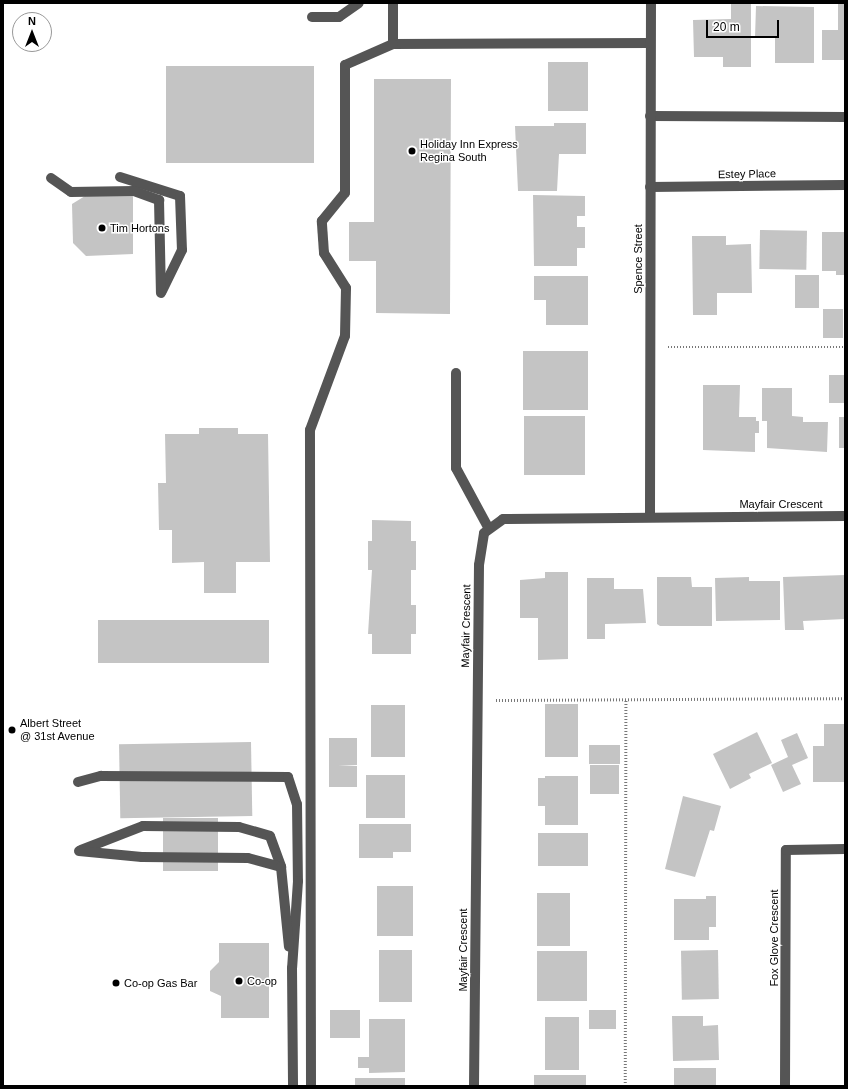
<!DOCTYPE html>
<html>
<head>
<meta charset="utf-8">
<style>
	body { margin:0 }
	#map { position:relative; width:848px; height:1089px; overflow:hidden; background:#fff; font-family:Helvetica,sans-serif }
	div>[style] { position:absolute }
	.building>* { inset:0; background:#c4c4c4; transform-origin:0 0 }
	.path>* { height:2.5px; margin-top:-1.25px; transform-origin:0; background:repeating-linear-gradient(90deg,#777 0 1px,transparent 0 3px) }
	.minor>* { height:10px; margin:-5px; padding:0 5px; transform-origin:5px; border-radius:5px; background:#555 }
	.dots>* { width:11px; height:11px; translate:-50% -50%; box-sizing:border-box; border:2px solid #fff; border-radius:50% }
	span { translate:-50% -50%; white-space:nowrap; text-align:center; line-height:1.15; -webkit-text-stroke:3px #fff; paint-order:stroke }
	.poi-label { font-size:11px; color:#000 }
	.left { translate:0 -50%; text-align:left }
	.street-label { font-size:11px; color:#000 }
	.frame { position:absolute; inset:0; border:4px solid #000; pointer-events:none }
	.north { position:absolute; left:12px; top:12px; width:40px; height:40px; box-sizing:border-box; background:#fff; border:1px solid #999; border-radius:50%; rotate:0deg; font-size:11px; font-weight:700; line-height:16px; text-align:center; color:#000 }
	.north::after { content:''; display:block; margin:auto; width:14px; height:18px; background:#000; clip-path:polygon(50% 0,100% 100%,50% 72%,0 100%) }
	.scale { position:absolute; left:706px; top:20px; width:73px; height:18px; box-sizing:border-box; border:2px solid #000; border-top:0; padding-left:5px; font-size:12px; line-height:14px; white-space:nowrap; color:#000; -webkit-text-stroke:3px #fff; paint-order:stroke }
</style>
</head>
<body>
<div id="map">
	<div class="building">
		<i style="clip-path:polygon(731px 3px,751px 3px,751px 67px,723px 67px,723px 57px,694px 57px,693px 20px,731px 19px)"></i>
		<i style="clip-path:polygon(838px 3px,845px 3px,845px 60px,822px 60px,822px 30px,838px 30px)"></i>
		<i style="clip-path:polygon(756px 6px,814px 7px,814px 63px,775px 63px,775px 38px,755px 38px)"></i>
		<i style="left:548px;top:62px;width:40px;height:49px"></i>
		<i style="left:314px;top:66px;width:97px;height:148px;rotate:90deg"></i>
		<i style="clip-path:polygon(374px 79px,451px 79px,450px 314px,376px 313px,376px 261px,349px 261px,349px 222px,374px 222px)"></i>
		<i style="clip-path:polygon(554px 123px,586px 123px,586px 154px,559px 154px,557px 191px,518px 191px,515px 126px,554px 126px)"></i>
		<i style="clip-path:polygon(133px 195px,133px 254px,86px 256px,73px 243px,72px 204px,85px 196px)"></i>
		<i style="clip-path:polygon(533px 195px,585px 196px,585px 216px,577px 216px,577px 227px,585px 227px,585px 248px,577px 248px,577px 266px,534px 266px)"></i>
		<i style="left:760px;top:230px;width:47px;height:39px;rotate:1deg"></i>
		<i style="clip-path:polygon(822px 232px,845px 232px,845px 275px,836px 275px,836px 271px,822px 271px)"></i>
		<i style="clip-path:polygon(692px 236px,726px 236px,726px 245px,751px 244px,752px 293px,717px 293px,717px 315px,693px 315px)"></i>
		<i style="left:795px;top:275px;width:24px;height:33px"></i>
		<i style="clip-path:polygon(534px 276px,588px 276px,588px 325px,546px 325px,546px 300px,534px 300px)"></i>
		<i style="left:823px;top:309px;width:20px;height:29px"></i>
		<i style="left:523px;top:351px;width:65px;height:59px"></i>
		<i style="left:829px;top:375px;width:16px;height:28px"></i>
		<i style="clip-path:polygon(703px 385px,740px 385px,739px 417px,756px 417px,756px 421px,759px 421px,759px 433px,755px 433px,755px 452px,703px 450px)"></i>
		<i style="clip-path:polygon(762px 388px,792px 388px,792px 416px,803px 417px,803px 422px,828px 422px,827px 452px,767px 448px,767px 421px,762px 421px)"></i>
		<i style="left:524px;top:416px;width:61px;height:59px"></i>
		<i style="left:839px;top:417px;width:6px;height:31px"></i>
		<i style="clip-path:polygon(199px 428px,238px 428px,238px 434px,268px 434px,270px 562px,236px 562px,236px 593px,204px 593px,204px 562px,172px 563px,172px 530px,159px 530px,158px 483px,166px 483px,165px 434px,199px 434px)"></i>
		<i style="clip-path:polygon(372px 520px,411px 521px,411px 541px,416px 541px,416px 570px,411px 570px,411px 605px,416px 605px,416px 634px,411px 634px,411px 654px,372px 654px,372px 634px,368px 634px,372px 570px,368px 570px,368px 541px,372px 541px)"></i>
		<i style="clip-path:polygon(545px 572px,568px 572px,568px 659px,538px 660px,538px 618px,520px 618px,520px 580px,545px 578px)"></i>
		<i style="clip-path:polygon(845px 575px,845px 619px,803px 621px,804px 630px,785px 630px,783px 577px)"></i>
		<i style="clip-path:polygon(657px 577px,691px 577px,692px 587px,712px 587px,712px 626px,660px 626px,657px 624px)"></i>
		<i style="clip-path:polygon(749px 577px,749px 581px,780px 581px,780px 620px,716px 621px,715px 578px)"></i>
		<i style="clip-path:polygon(587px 578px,614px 578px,614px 589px,643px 589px,646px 623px,605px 624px,605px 639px,587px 639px)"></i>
		<i style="left:98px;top:620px;width:171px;height:43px"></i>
		<i style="left:578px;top:704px;width:53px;height:33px;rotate:90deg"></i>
		<i style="left:371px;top:705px;width:34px;height:52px"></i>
		<i style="clip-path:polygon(824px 724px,845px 724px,845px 782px,813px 782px,813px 746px,824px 746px)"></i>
		<i style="clip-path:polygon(757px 732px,772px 763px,749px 774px,751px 778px,730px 789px,713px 754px)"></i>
		<i style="clip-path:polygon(797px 733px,808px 758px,792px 765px,801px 784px,783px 792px,771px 765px,788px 757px,781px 740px)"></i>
		<i style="clip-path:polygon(329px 738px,357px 738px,357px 765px,338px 766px,357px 766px,357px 787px,329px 787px)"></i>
		<i style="left:251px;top:742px;width:74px;height:132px;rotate:89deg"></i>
		<i style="left:589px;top:745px;width:31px;height:19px"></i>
		<i style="left:590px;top:765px;width:29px;height:29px"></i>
		<i style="left:366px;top:775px;width:39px;height:43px"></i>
		<i style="clip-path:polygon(545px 776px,578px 776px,578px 825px,545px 825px,545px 806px,538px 806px,538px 778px,545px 778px)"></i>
		<i style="clip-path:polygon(683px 796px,721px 806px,714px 831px,710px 830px,695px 877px,665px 869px)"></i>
		<i style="left:163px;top:818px;width:55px;height:53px"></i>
		<i style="clip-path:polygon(359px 824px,411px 824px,411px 852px,393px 852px,393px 858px,359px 858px)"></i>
		<i style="left:538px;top:833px;width:50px;height:33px"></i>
		<i style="left:377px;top:886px;width:36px;height:50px"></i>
		<i style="left:537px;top:893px;width:33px;height:53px"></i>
		<i style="clip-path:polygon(706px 896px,716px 896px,716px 927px,709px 927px,709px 940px,674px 940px,674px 899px,706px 899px)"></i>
		<i style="clip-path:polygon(219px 943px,269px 943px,269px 1018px,221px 1018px,221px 996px,210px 991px,210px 971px,219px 962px)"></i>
		<i style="left:379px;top:950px;width:33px;height:52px"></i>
		<i style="left:718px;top:950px;width:49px;height:37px;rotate:89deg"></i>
		<i style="left:587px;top:951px;width:50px;height:50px;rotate:90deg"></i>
		<i style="left:330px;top:1010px;width:30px;height:28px"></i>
		<i style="left:589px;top:1010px;width:27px;height:19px"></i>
		<i style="clip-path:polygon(672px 1016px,703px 1016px,703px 1026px,718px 1025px,719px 1060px,673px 1061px)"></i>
		<i style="left:579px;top:1017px;width:53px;height:34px;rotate:90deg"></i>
		<i style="clip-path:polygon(369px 1019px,405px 1019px,405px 1072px,369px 1073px,369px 1068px,358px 1068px,358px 1057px,369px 1057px)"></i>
		<i style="left:674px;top:1068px;width:42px;height:18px"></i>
		<i style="left:534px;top:1075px;width:52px;height:11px"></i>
		<i style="left:405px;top:1078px;width:8px;height:50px;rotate:90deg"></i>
	</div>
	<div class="path">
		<i style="left:668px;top:347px;width:177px"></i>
		<i style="left:496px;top:700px;width:349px;rotate:-0.3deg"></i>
		<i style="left:625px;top:1086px;width:387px;rotate:-89.9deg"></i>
	</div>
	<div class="minor">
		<i style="left:393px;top:3px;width:41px;rotate:90deg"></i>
		<i style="left:393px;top:44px;width:257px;rotate:-0.2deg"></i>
		<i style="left:312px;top:17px;width:27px"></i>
		<i style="left:339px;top:17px;width:24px;rotate:-35deg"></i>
		<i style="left:650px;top:116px;width:195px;rotate:0.3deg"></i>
		<i style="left:120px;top:177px;width:63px;rotate:17.6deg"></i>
		<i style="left:180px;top:196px;width:54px;rotate:87.9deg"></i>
		<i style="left:182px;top:250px;width:46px;rotate:116deg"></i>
		<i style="left:51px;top:178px;width:24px;rotate:35deg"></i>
		<i style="left:71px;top:192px;width:63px;rotate:-0.9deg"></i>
		<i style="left:134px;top:191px;width:27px;rotate:20deg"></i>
		<i style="left:159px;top:200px;width:93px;rotate:88.8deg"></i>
		<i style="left:650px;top:187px;width:195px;rotate:-0.6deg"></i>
		<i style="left:456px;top:373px;width:95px;rotate:90deg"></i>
		<i style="left:456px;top:468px;width:69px;rotate:61.6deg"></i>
		<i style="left:650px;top:516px;width:513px;rotate:-89.89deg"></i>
		<i style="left:78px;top:782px;width:24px;rotate:-15deg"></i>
		<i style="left:101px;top:776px;width:187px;rotate:0.3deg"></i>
		<i style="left:288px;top:777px;width:28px;rotate:72deg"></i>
		<i style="left:297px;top:804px;width:77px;rotate:89.3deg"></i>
		<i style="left:298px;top:881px;width:87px;rotate:93.9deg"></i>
		<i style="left:292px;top:968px;width:118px;rotate:89.5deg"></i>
		<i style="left:81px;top:850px;width:66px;rotate:-21.2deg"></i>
		<i style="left:143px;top:826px;width:96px;rotate:0.6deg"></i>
		<i style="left:239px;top:827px;width:32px;rotate:16deg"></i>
		<i style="left:270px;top:836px;width:33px;rotate:70deg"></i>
		<i style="left:79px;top:851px;width:63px;rotate:5.4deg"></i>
		<i style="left:142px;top:857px;width:106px;rotate:0.5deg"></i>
		<i style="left:248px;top:858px;width:34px;rotate:15deg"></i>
		<i style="left:281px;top:867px;width:80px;rotate:84.3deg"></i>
		<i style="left:311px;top:1086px;width:656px;rotate:-90.09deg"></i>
		<i style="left:310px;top:430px;width:100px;rotate:-69.6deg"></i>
		<i style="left:345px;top:336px;width:48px;rotate:-88.8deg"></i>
		<i style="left:346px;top:288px;width:41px;rotate:-122.2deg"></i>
		<i style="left:324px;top:253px;width:32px;rotate:-94deg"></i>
		<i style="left:322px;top:221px;width:36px;rotate:-51deg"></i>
		<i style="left:345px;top:193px;width:128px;rotate:-90deg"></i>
		<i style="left:345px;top:65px;width:52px;rotate:-23.6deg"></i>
		<i style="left:474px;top:1086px;width:521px;rotate:-89.45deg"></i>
		<i style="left:479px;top:565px;width:32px;rotate:-81deg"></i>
		<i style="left:484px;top:533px;width:24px;rotate:-36deg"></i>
		<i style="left:503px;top:519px;width:342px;rotate:-0.5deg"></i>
		<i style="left:785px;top:1086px;width:236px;rotate:-89.8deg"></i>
		<i style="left:786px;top:850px;width:59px;rotate:-1deg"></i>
	</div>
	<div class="dots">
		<i style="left:412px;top:151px;background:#000"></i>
		<i style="left:102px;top:228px;background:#000"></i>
		<i style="left:12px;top:730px;background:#000"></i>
		<i style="left:239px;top:981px;background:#000"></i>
		<i style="left:116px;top:983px;background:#000"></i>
	</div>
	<div class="poi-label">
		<span class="left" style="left:420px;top:151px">Holiday Inn Express<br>Regina South</span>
		<span class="left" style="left:110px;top:228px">Tim Hortons</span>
		<span class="left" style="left:20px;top:730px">Albert Street<br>@ 31st Avenue</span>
		<span class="left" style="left:247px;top:981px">Co-op</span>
		<span class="left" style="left:124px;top:983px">Co-op Gas Bar</span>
	</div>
	<div class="street-label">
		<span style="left:747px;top:174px;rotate:-1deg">Estey Place</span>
		<span style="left:638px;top:259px;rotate:-90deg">Spence Street</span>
		<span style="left:781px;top:504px">Mayfair Crescent</span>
		<span style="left:466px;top:626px;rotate:-89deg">Mayfair Crescent</span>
		<span style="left:774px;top:938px;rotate:-90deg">Fox Glove Crescent</span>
		<span style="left:463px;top:950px;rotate:-90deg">Mayfair Crescent</span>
	</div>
	<div class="frame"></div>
	<div class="north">N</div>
	<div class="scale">20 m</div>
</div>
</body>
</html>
